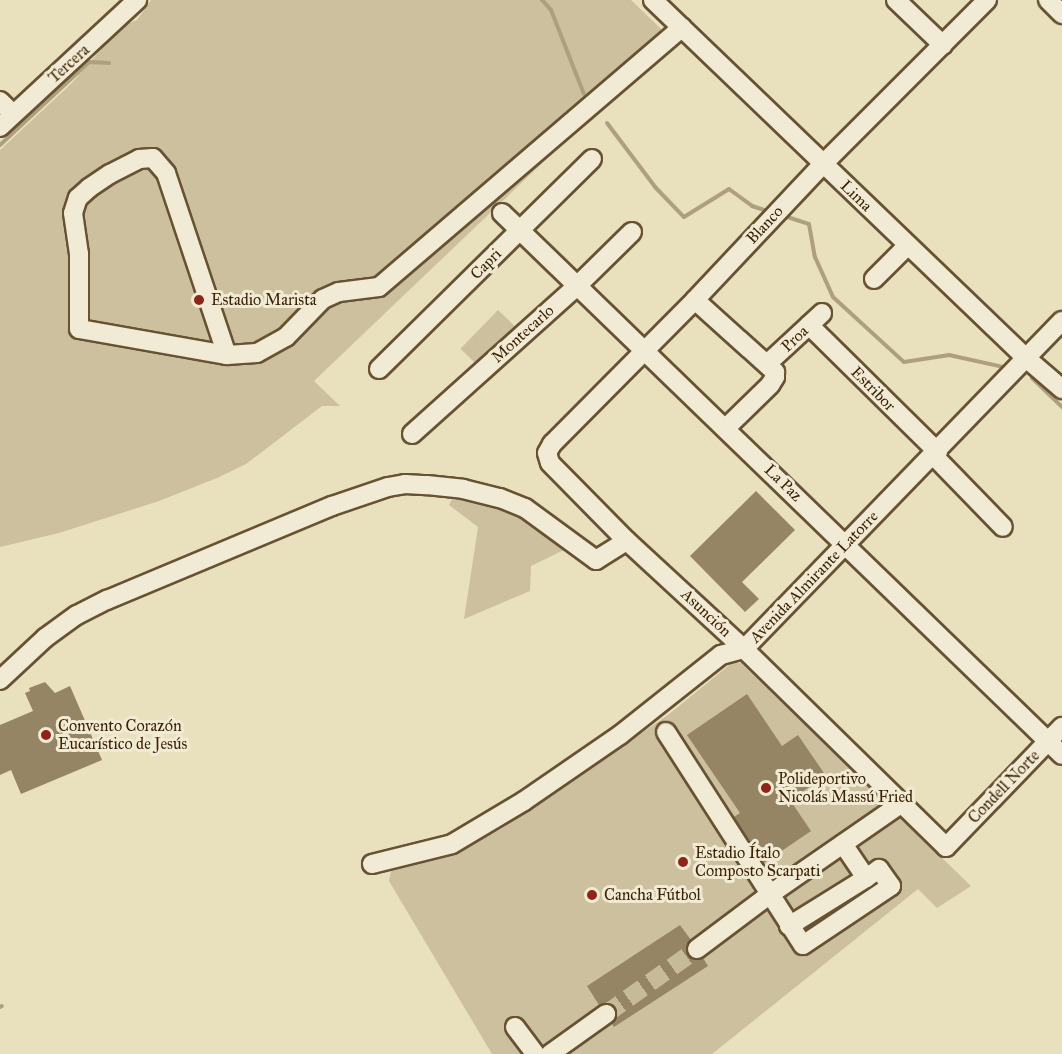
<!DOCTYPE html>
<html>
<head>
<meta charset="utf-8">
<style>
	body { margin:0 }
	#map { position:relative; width:1062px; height:1054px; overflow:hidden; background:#e9e0be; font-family:"IM FELL Great Primer",serif }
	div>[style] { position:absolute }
	.green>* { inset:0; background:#ccc09e; transform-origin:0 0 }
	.stream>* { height:4px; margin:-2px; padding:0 2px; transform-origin:2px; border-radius:2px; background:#ae9f7f }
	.building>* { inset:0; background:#968565 }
	.minor-tunnel>* { height:18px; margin-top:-9px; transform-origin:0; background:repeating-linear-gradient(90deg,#c6ba99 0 18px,transparent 0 27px) }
	.roads { filter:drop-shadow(2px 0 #675232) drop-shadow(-2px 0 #675232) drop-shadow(0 2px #675232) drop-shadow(0 -2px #675232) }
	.minor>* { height:18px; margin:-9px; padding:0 9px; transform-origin:9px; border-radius:9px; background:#f1ebd5 }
	.dots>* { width:16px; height:16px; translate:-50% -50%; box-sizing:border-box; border:3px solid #f1ebd5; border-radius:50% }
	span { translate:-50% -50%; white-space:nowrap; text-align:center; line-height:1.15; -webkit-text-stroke:6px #f1ebd5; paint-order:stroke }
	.street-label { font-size:16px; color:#3c2204 }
	.poi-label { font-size:16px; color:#3c2204 }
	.left { translate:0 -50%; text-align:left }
</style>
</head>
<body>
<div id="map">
	<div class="green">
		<i style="clip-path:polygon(151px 0,631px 0,661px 29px,660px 33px,674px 47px,578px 129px,314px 381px,340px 406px,322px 406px,246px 464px,217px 478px,159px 501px,59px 533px,0 547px,0 150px,72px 83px,114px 34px,127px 24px,137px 20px)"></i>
		<i style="left:498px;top:310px;width:35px;height:54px;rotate:44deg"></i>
		<i style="clip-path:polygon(454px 496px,499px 504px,529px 517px,566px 549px,531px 566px,530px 591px,464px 619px,478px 527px,449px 505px)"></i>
		<i style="clip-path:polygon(733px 662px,741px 663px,971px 886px,937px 908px,918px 889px,712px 1054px,492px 1054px,389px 881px,391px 871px,448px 853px,501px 829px,668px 715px)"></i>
	</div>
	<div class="stream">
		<i style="left:542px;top:0;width:13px;rotate:48deg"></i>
		<i style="left:551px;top:10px;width:90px;rotate:68.6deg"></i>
		<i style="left:607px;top:123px;width:81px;rotate:53deg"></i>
		<i style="left:656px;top:188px;width:40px;rotate:46deg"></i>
		<i style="left:684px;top:217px;width:53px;rotate:-31.9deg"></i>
		<i style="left:729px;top:189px;width:29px;rotate:36deg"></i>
		<i style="left:752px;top:206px;width:20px;rotate:18deg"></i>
		<i style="left:0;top:145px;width:122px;rotate:-43deg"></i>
		<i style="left:89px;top:62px;width:20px;rotate:3deg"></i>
		<i style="left:781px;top:215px;width:29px;rotate:18deg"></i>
		<i style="left:809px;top:224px;width:34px;rotate:80deg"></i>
		<i style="left:815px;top:257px;width:44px;rotate:65.8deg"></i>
		<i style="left:833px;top:297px;width:96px;rotate:42.5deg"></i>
		<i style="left:904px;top:362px;width:46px;rotate:-8.8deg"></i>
		<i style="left:949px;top:355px;width:55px;rotate:12.5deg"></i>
		<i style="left:1032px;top:378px;width:42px;rotate:44deg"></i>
		<i style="left:0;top:1007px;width:2px;rotate:-27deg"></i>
	</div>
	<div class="building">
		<i style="clip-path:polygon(756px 491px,795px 530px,742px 582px,759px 599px,745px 612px,690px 556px)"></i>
		<i style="clip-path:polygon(45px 682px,55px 693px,70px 686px,102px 760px,21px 794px,11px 770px,0 775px,0 725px,33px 711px,25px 693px,30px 691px,29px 688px)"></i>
		<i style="clip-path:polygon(747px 694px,782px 746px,798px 735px,826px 776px,790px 800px,811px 831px,764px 863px,734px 817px,740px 813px,687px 735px)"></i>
		<i style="clip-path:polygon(680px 925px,691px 940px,686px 945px,688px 955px,693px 960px,703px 958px,708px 966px,614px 1027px,612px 1024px,616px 1018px,615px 1008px,610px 1004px,599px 1005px,587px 986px)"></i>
	</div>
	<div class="minor-tunnel">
		<i style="left:606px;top:1014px;width:112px;rotate:-35.5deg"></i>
	</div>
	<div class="roads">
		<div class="minor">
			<i style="left:653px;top:0;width:517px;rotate:43.82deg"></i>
			<i style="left:1026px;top:358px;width:48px;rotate:40.7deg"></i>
			<i style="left:896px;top:0;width:65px;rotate:43.8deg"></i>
			<i style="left:987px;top:0;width:232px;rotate:135deg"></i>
			<i style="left:823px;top:164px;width:187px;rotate:133.3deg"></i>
			<i style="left:695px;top:300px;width:203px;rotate:134.8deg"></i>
			<i style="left:552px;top:444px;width:10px;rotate:119deg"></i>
			<i style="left:547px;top:453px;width:10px;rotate:73deg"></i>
			<i style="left:550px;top:463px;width:110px;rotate:45.4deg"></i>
			<i style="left:627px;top:541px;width:159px;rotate:42.7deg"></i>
			<i style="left:744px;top:649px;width:283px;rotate:44.4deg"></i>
			<i style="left:946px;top:847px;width:167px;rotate:-46deg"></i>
			<i style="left:1048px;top:0;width:20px;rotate:45deg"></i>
			<i style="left:0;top:101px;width:18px;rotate:45deg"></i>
			<i style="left:0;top:127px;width:187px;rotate:-42.8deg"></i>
			<i style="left:502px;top:213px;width:779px;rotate:44.06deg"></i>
			<i style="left:874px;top:279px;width:48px;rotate:-45deg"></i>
			<i style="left:695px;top:300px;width:108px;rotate:42deg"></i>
			<i style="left:775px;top:372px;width:5px;rotate:90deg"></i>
			<i style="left:775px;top:377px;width:9px;rotate:122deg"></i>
			<i style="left:770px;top:385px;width:62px;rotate:135.7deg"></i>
			<i style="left:809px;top:325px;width:181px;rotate:44.6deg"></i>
			<i style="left:227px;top:355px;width:150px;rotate:-170deg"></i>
			<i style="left:79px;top:329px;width:75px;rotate:-90deg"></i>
			<i style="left:79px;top:254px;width:41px;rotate:-98.3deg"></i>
			<i style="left:73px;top:213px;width:16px;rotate:-72deg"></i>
			<i style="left:78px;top:198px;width:15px;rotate:-42deg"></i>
			<i style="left:89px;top:188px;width:25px;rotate:-34deg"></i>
			<i style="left:110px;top:174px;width:33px;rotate:-27deg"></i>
			<i style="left:139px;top:159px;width:14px;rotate:-4deg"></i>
			<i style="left:153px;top:158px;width:20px;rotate:49deg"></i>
			<i style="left:166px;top:173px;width:192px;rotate:71.5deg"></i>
			<i style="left:227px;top:355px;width:30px;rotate:-4deg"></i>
			<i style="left:257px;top:353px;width:33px;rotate:-29deg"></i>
			<i style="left:286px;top:337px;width:53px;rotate:-45.8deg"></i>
			<i style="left:323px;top:299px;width:17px;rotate:-24deg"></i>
			<i style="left:339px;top:292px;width:40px;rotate:-7.1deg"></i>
			<i style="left:379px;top:287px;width:399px;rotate:-40.6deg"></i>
			<i style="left:767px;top:364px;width:75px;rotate:-42.8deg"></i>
			<i style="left:379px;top:369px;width:299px;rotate:-44.6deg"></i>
			<i style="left:412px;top:434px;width:222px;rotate:-41.9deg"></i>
			<i style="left:577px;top:286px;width:77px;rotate:-44.5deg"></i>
			<i style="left:933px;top:455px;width:100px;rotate:45.8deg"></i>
			<i style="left:0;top:680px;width:62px;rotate:-43deg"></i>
			<i style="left:45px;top:638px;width:39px;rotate:-36deg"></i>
			<i style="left:77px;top:615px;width:34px;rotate:-27deg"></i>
			<i style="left:107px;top:600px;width:244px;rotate:-22.7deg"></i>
			<i style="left:332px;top:506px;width:59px;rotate:-18.7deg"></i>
			<i style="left:388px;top:487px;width:17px;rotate:-10deg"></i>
			<i style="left:405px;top:484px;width:22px;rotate:3deg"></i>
			<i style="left:427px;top:485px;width:36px;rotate:6deg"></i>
			<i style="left:463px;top:489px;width:38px;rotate:14deg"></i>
			<i style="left:500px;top:498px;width:27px;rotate:22deg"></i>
			<i style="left:525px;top:508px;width:88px;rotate:36.2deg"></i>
			<i style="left:596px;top:560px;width:36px;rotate:-32deg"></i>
			<i style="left:666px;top:732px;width:253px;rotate:57.3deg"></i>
			<i style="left:803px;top:945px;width:106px;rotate:-33.8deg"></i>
			<i style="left:891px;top:886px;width:21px;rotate:-125deg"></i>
			<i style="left:879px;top:869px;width:16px;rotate:145deg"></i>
			<i style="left:372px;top:864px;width:82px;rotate:-14deg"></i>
			<i style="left:452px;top:844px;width:84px;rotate:-30.8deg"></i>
			<i style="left:524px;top:801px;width:116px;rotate:-34.5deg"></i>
			<i style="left:620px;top:735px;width:129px;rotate:-38.4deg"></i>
			<i style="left:721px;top:655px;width:24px;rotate:-15deg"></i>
			<i style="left:744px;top:649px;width:457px;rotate:-45.9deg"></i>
			<i style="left:789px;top:926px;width:91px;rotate:-31.9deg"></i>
			<i style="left:866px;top:878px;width:41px;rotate:-124.1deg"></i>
			<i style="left:697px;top:949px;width:90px;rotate:-36.9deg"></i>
			<i style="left:769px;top:895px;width:162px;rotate:-34.7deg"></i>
			<i style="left:515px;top:1027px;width:34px;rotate:53deg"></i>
			<i style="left:550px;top:1054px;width:69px;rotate:-35.5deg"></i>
		</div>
	</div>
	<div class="dots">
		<i style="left:199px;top:300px;background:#8f2418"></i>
		<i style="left:46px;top:735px;background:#8f2418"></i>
		<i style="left:766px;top:788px;background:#8f2418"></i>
		<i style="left:683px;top:862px;background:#8f2418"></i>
		<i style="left:592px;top:895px;background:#8f2418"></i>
	</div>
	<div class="street-label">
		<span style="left:69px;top:64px;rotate:-42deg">Tercera</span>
		<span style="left:856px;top:196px;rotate:44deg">Lima</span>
		<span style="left:765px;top:225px;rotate:-47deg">Blanco</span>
		<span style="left:486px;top:264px;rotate:-45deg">Capri</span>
		<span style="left:523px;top:334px;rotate:-42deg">Montecarlo</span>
		<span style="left:795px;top:339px;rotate:-44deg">Proa</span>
		<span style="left:873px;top:389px;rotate:45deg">Estribor</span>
		<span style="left:783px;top:483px;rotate:44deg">La Paz</span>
		<span style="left:814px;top:577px;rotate:-46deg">Avenida Almirante Latorre</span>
		<span style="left:706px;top:613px;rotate:43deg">Asunción</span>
		<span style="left:1004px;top:787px;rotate:-46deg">Condell Norte</span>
	</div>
	<div class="poi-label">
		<span class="left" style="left:211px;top:300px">Estadio Marista</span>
		<span class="left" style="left:58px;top:735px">Convento Corazón<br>Eucarístico de Jesús</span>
		<span class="left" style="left:778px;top:788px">Polideportivo<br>Nicolás Massú Fried</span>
		<span class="left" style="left:695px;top:862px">Estadio Ítalo<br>Composto Scarpati</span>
		<span class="left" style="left:604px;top:895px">Cancha Fútbol</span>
	</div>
</div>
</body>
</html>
